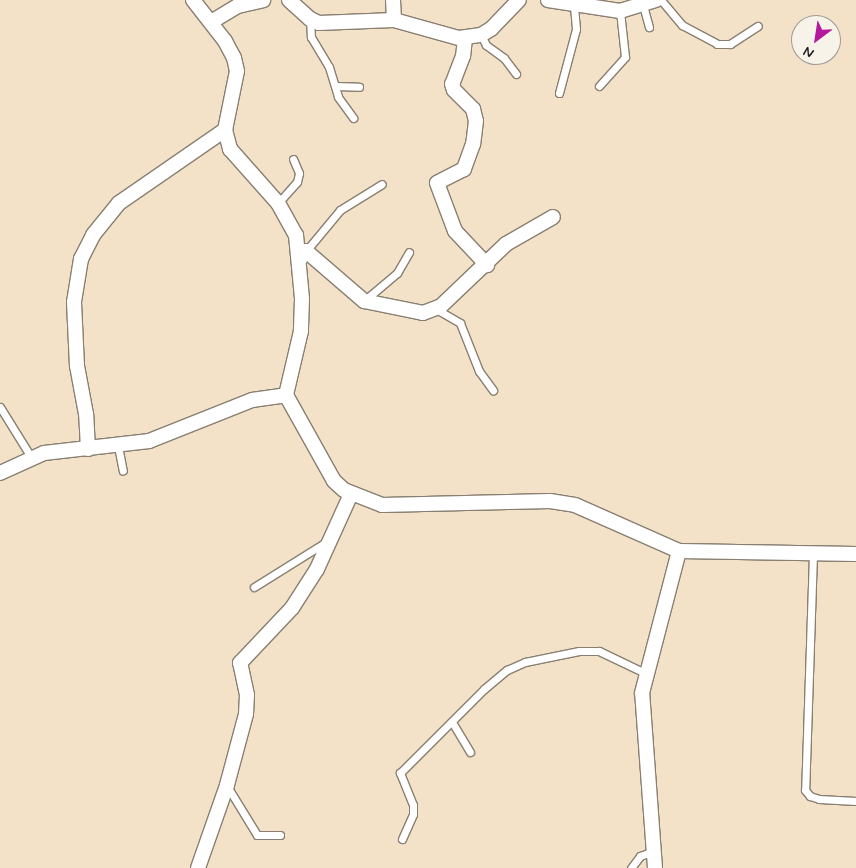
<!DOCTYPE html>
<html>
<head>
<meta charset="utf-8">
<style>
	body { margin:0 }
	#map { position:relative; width:856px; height:868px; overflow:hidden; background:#f3e2c7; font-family:Mynerve,sans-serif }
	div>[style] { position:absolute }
	.roads { filter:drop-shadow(1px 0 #887f72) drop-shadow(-1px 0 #887f72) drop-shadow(0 1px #887f72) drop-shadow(0 -1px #887f72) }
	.lane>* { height:7px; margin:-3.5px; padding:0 3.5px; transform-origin:3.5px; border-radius:3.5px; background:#fff }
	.street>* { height:14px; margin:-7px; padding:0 7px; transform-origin:7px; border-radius:7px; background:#fff }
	span { translate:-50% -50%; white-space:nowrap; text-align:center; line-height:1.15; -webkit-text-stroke:5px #f7f3e8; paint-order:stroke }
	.north { position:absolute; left:791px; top:15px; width:50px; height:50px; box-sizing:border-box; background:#f7f3e8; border:1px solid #9f9d96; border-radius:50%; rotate:211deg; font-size:14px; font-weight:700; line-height:20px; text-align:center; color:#1c1c1c }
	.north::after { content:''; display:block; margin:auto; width:18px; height:22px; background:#b5179e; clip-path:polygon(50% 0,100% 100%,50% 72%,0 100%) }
</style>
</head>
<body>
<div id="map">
	<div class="roads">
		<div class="lane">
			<i style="left:661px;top:0;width:33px;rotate:50deg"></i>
			<i style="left:682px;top:25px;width:40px;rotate:28deg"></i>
			<i style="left:717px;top:44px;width:13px"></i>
			<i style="left:730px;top:44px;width:33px;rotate:-33deg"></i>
			<i style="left:643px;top:5px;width:23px;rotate:75deg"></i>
			<i style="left:310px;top:19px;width:18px;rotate:87deg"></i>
			<i style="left:311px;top:37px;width:35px;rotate:59deg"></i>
			<i style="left:329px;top:67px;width:31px;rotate:73deg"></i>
			<i style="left:338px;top:97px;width:26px;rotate:54deg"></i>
			<i style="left:481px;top:35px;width:11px;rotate:63deg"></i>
			<i style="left:486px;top:45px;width:22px;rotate:36deg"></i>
			<i style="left:504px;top:58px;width:20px;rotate:53deg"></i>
			<i style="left:336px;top:86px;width:23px;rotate:2deg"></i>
			<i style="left:599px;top:86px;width:39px;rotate:-48deg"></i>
			<i style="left:625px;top:57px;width:46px;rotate:-96.2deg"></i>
			<i style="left:559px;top:93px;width:66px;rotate:-75.1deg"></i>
			<i style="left:576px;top:29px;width:24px;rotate:-95deg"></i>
			<i style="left:278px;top:203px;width:28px;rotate:-48deg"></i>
			<i style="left:297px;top:182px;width:9px;rotate:-77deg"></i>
			<i style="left:299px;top:173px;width:15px;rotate:-113deg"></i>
			<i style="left:306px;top:251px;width:53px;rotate:-50.3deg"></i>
			<i style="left:340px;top:210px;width:49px;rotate:-31.8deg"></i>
			<i style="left:365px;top:300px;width:42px;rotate:-40.2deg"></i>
			<i style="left:397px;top:273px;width:24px;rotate:-60deg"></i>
			<i style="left:436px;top:309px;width:28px;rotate:30deg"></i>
			<i style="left:460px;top:323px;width:52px;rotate:68.4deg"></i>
			<i style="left:479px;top:371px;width:24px;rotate:54deg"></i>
			<i style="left:0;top:407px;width:59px;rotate:58.2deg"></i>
			<i style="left:118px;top:446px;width:25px;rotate:79deg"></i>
			<i style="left:813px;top:554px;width:236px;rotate:91.9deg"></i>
			<i style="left:805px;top:790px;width:8px;rotate:50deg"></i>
			<i style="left:810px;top:796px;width:9px;rotate:18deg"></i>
			<i style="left:819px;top:799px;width:37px;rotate:3deg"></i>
			<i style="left:254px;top:587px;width:85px;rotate:-32deg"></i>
			<i style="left:452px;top:722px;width:35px;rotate:59deg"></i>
			<i style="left:227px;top:786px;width:57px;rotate:58.5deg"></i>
			<i style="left:257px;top:835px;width:23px"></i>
			<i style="left:402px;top:839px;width:27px;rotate:-66deg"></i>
			<i style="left:413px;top:814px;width:9px;rotate:-90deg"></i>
			<i style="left:413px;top:805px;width:35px;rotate:-112deg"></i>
			<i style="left:400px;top:773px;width:119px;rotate:-45deg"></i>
			<i style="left:484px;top:689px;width:30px;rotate:-40deg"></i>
			<i style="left:507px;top:670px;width:20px;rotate:-24deg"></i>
			<i style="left:525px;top:662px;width:55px;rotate:-11.5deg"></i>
			<i style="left:579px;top:651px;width:20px"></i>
			<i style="left:599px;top:651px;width:53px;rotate:25.6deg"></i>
			<i style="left:631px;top:868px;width:15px;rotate:-53deg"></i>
			<i style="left:640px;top:856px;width:15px;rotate:-20deg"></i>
		</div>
		<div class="street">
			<i style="left:193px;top:0;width:52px;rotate:52deg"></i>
			<i style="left:225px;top:41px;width:19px;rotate:62deg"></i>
			<i style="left:234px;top:58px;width:13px;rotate:77deg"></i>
			<i style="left:237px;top:71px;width:60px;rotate:101.5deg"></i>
			<i style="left:225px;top:130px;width:20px;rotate:75deg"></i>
			<i style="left:230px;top:149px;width:72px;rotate:48.4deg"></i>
			<i style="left:278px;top:203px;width:37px;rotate:61deg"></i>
			<i style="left:296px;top:235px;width:64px;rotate:84.6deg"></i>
			<i style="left:302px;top:299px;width:32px;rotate:92deg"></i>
			<i style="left:301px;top:331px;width:66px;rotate:103.2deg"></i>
			<i style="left:286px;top:395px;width:98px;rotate:60.8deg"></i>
			<i style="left:334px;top:481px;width:13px;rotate:42deg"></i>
			<i style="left:344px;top:490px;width:41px;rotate:21.5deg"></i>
			<i style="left:382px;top:505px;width:168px;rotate:-1.4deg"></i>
			<i style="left:550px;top:501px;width:25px;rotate:9deg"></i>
			<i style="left:575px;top:505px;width:114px;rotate:23.9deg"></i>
			<i style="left:679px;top:551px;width:177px;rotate:1deg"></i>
			<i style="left:289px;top:0;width:28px;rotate:42deg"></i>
			<i style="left:310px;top:19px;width:10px;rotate:24deg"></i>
			<i style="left:319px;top:23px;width:75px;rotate:-2.3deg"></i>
			<i style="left:394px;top:20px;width:67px;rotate:15.5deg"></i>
			<i style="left:459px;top:38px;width:22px;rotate:-8deg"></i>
			<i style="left:481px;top:35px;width:12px;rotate:-31deg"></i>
			<i style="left:491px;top:29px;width:40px;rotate:-46deg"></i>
			<i style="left:393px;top:0;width:20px;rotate:87deg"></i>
			<i style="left:548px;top:0;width:73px;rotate:8.7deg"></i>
			<i style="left:620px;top:11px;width:38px;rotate:-17deg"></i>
			<i style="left:211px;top:22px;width:31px;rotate:-31deg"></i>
			<i style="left:238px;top:6px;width:26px;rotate:-13deg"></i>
			<i style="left:465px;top:38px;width:18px;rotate:96deg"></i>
			<i style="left:463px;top:56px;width:30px;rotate:111deg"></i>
			<i style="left:452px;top:84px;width:6px;rotate:72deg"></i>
			<i style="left:454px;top:90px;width:27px;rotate:45deg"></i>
			<i style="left:473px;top:109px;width:12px;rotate:76deg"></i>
			<i style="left:476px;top:121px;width:23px;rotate:97deg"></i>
			<i style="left:473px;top:144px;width:27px;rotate:110deg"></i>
			<i style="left:464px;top:169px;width:30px;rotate:153deg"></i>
			<i style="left:437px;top:183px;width:51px;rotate:69.4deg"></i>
			<i style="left:455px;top:231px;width:47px;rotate:46.7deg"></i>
			<i style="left:300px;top:259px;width:10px;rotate:-53deg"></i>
			<i style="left:306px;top:251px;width:77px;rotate:40.8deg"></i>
			<i style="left:364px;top:301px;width:60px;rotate:11.5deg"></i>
			<i style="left:423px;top:313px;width:19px;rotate:-21deg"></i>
			<i style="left:441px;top:306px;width:90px;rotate:-43.6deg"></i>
			<i style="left:506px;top:244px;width:54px;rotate:-29.9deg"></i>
			<i style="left:88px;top:449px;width:35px;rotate:-93deg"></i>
			<i style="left:86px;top:414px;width:49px;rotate:-100.6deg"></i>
			<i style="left:77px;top:366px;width:64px;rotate:-92.7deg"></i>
			<i style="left:74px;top:302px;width:44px;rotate:-80.8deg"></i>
			<i style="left:81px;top:259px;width:27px;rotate:-63deg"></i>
			<i style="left:93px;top:235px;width:41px;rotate:-50.9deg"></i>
			<i style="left:119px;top:203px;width:129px;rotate:-34.6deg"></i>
			<i style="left:0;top:473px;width:48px;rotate:-24.4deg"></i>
			<i style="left:44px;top:453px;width:106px;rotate:-6.5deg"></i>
			<i style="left:149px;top:441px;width:111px;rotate:-21.7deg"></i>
			<i style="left:252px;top:400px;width:34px;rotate:-8deg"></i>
			<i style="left:198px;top:868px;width:88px;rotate:-70.7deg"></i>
			<i style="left:227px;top:785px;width:73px;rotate:-75deg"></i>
			<i style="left:246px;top:714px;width:19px;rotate:-87deg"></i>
			<i style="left:247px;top:695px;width:33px;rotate:-102deg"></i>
			<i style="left:240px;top:663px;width:76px;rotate:-46.6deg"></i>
			<i style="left:292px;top:608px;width:46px;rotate:-57.3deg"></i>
			<i style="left:317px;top:569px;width:82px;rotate:-65.6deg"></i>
			<i style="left:655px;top:868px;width:175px;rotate:-94.2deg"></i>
			<i style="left:642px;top:693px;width:147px;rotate:-75.4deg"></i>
		</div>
	</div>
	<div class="north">N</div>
</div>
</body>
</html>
